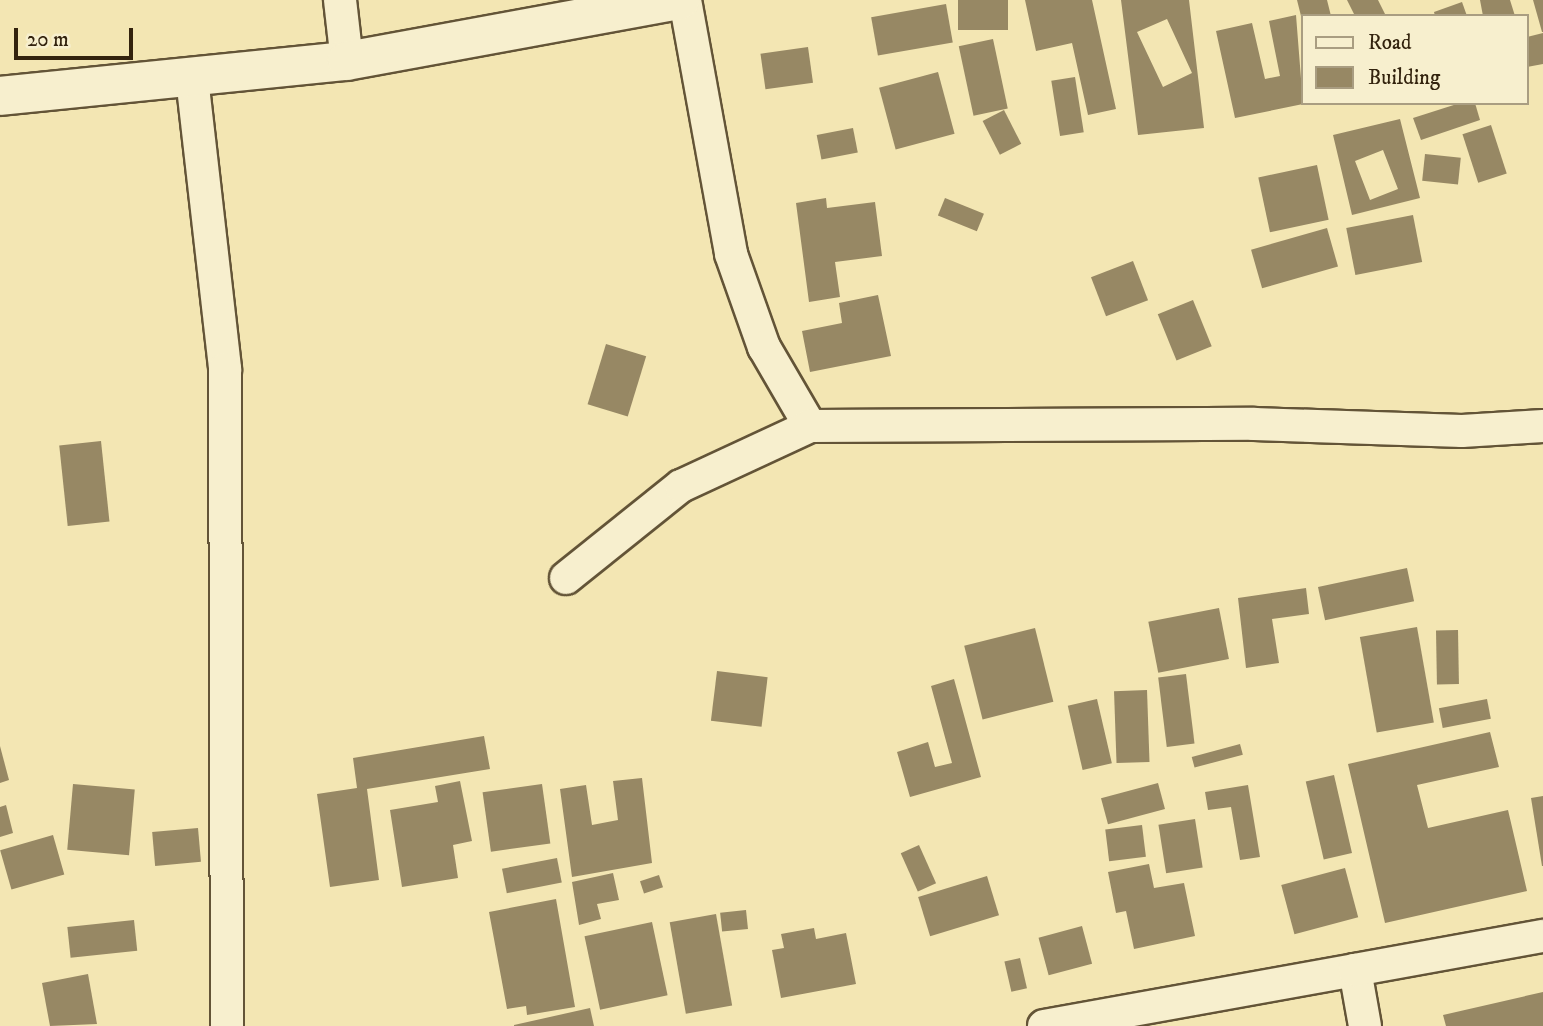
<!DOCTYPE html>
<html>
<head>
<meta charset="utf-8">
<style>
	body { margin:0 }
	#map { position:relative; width:1543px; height:1026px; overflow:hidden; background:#f3e6b3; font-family:"IM FELL DW Pica",serif }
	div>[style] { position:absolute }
	.building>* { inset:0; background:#978864; transform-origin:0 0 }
	.roads { filter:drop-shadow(2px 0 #635437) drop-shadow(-2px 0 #635437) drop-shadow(0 2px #635437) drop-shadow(0 -2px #635437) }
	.street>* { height:32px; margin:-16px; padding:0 16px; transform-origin:16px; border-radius:16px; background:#f7efce }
	.secondary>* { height:38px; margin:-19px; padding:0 19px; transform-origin:19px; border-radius:19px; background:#f7efce }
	span { translate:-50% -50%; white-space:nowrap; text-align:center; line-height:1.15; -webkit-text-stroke:5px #f7efce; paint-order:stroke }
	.legend { position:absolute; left:1301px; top:14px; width:228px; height:91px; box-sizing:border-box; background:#f7efce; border:2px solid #a99d81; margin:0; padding:9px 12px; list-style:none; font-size:21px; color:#33230e }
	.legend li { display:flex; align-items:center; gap:14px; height:35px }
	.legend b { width:35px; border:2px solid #a99d81 }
	.scale { position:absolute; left:14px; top:28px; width:119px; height:32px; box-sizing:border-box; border:4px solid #33230e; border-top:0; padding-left:9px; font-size:21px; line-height:24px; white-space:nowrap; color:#33230e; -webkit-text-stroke:5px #f7efce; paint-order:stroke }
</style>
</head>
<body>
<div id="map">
	<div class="building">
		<i style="left:958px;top:0;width:50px;height:30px"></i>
		<i style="clip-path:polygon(1025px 0,1092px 0,1116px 109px,1088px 115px,1072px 43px,1036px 51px)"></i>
		<i style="clip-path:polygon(evenodd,1121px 0,1189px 0,1204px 128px,1138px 135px,1121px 0,1167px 19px,1192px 73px,1163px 87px,1137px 32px,1167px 19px)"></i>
		<i style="clip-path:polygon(1297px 0,1327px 0,1331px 16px,1301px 16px)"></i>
		<i style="clip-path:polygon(1347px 0,1378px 0,1386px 16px,1355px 16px)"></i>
		<i style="clip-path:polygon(1480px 0,1510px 0,1515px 16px,1483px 16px)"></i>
		<i style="clip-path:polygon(1533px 0,1543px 0,1543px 32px,1542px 32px)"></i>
		<i style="clip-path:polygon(1462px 2px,1467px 16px,1435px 16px,1434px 12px)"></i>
		<i style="left:946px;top:4px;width:39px;height:76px;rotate:80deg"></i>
		<i style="clip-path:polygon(1296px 15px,1303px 104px,1235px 118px,1216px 31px,1252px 23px,1265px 79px,1280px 76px,1269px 21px)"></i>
		<i style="clip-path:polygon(1543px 33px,1543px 64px,1527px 67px,1527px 37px)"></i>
		<i style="left:993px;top:39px;width:71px;height:35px;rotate:78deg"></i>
		<i style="left:808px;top:47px;width:36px;height:48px;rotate:82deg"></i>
		<i style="left:938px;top:72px;width:64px;height:61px;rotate:75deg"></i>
		<i style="left:1075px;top:77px;width:56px;height:24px;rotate:81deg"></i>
		<i style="clip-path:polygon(1460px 103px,1475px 103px,1480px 120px,1421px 140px,1413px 118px)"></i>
		<i style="left:1004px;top:110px;width:38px;height:24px;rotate:63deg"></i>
		<i style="clip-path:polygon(evenodd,1400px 119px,1420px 198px,1352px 215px,1333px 135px,1400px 119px,1383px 150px,1398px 189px,1370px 200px,1355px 161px,1383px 150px)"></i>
		<i style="left:1491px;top:125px;width:51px;height:30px;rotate:72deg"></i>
		<i style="left:853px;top:128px;width:25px;height:37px;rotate:79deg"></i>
		<i style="left:1425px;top:154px;width:36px;height:27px;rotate:6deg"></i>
		<i style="left:1317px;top:165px;width:56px;height:60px;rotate:78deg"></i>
		<i style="clip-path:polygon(826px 198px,827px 208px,875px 202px,882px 256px,835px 262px,840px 297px,809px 302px,796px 203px)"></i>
		<i style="left:945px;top:198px;width:42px;height:19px;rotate:22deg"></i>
		<i style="left:1413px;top:215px;width:48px;height:68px;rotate:79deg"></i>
		<i style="left:1327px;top:228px;width:40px;height:79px;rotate:74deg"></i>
		<i style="left:1133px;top:261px;width:42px;height:45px;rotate:69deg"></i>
		<i style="clip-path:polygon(878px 295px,891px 356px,810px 372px,802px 331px,842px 323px,839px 303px)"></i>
		<i style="left:1193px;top:300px;width:50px;height:38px;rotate:68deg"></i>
		<i style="left:606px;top:344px;width:42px;height:63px;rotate:17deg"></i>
		<i style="left:101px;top:441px;width:81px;height:42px;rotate:84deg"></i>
		<i style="left:1407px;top:568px;width:34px;height:91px;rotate:78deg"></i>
		<i style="clip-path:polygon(1306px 588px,1309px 614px,1272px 619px,1279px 663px,1246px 668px,1238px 598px)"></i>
		<i style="left:1219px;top:608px;width:52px;height:72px;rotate:79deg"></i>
		<i style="left:1417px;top:627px;width:97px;height:58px;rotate:80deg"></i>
		<i style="left:1035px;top:628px;width:76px;height:73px;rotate:76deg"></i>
		<i style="left:1458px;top:630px;width:54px;height:22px;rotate:89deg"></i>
		<i style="left:717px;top:671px;width:51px;height:50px;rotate:7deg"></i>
		<i style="left:1186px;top:674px;width:70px;height:28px;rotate:83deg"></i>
		<i style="clip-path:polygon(954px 679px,981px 777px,910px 797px,897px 752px,928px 742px,935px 767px,952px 763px,931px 686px)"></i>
		<i style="left:1147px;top:690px;width:72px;height:33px;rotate:88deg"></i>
		<i style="left:1097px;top:699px;width:66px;height:30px;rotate:77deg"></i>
		<i style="left:1487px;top:699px;width:20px;height:49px;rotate:79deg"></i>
		<i style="clip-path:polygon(1490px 732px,1499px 767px,1417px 785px,1428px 828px,1508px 810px,1527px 891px,1385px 923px,1348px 764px)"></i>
		<i style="clip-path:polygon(484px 736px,490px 769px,367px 789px,379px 880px,330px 887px,317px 794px,357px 788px,353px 758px)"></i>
		<i style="left:1240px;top:744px;width:11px;height:50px;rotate:75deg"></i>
		<i style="clip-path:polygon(0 746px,9px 780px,0 783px)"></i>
		<i style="left:1334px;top:775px;width:80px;height:29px;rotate:77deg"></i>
		<i style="clip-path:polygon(642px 778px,652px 863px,572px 877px,560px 789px,586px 785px,592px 825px,618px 820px,613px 781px)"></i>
		<i style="clip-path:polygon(460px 781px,472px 841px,453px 845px,458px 878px,402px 887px,390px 810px,438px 802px,435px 786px)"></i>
		<i style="left:1158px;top:783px;width:27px;height:59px;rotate:75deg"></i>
		<i style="left:73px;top:784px;width:62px;height:66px;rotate:5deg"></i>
		<i style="left:542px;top:784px;width:60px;height:60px;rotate:82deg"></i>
		<i style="clip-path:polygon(1248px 785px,1260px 857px,1240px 860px,1231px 807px,1208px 810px,1205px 792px)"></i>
		<i style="clip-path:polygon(1543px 796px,1543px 866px,1542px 866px,1531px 798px)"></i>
		<i style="clip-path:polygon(6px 805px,13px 833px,0 837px,0 807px)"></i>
		<i style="left:1195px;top:819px;width:49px;height:37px;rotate:81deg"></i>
		<i style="left:1142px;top:825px;width:32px;height:37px;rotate:83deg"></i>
		<i style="left:198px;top:828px;width:34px;height:46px;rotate:85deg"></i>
		<i style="left:53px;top:835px;width:41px;height:55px;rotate:74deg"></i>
		<i style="left:919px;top:845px;width:42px;height:20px;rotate:66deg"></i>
		<i style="left:557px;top:858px;width:25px;height:56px;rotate:79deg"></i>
		<i style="clip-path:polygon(1149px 864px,1154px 888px,1184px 883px,1195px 936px,1134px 949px,1126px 911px,1116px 913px,1108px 872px)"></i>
		<i style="left:1345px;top:868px;width:51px;height:66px;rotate:75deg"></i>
		<i style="clip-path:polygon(613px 873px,619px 900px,597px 904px,601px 919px,579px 925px,572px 882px)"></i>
		<i style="left:659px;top:875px;width:13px;height:20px;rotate:72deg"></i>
		<i style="left:987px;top:876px;width:41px;height:72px;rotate:73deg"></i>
		<i style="clip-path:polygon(556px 899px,575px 1007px,527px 1015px,526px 1006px,507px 1009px,489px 912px)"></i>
		<i style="left:746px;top:910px;width:19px;height:26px;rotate:84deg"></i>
		<i style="left:716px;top:914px;width:93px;height:47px;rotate:80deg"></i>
		<i style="left:134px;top:920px;width:31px;height:67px;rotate:84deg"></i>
		<i style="left:652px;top:922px;width:75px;height:69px;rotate:78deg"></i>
		<i style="left:1082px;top:926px;width:39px;height:45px;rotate:75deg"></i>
		<i style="clip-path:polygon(814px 928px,816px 939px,846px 933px,856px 984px,781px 998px,772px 950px,784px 948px,781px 934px)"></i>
		<i style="left:1020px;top:958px;width:31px;height:16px;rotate:77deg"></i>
		<i style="clip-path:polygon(88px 974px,97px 1024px,50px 1026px,42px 983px)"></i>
		<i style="clip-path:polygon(1543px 992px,1543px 1026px,1446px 1026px,1443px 1015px)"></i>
		<i style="clip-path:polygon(590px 1008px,594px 1026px,514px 1026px,514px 1025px)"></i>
	</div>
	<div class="roads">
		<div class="street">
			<i style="left:340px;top:0;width:61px;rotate:83.5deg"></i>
			<i style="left:685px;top:0;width:258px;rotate:79.7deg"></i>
			<i style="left:731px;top:254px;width:99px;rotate:70.5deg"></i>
			<i style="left:764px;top:347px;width:91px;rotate:59.8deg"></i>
			<i style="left:192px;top:78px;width:293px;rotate:83.5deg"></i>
			<i style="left:225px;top:369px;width:657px;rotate:89.83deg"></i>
			<i style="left:566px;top:578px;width:147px;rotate:-38.7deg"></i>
			<i style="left:681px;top:486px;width:142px;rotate:-24.9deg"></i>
			<i style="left:810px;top:426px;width:444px;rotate:-0.3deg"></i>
			<i style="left:1254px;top:424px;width:208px;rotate:1.9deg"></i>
			<i style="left:1462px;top:431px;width:81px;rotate:-3.5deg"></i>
			<i style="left:1044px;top:1026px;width:316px;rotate:-10.2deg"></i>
			<i style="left:1365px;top:1026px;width:57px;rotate:-100.1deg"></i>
			<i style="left:1355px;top:970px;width:191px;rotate:-10.3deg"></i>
		</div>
		<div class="secondary">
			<i style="left:0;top:96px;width:349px;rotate:-5.8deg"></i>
			<i style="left:347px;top:61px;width:339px;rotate:-10.4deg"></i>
		</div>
	</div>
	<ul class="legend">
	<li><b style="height:9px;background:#f7efce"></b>Road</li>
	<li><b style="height:19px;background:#978864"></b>Building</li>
	</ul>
	<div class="scale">20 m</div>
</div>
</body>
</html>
